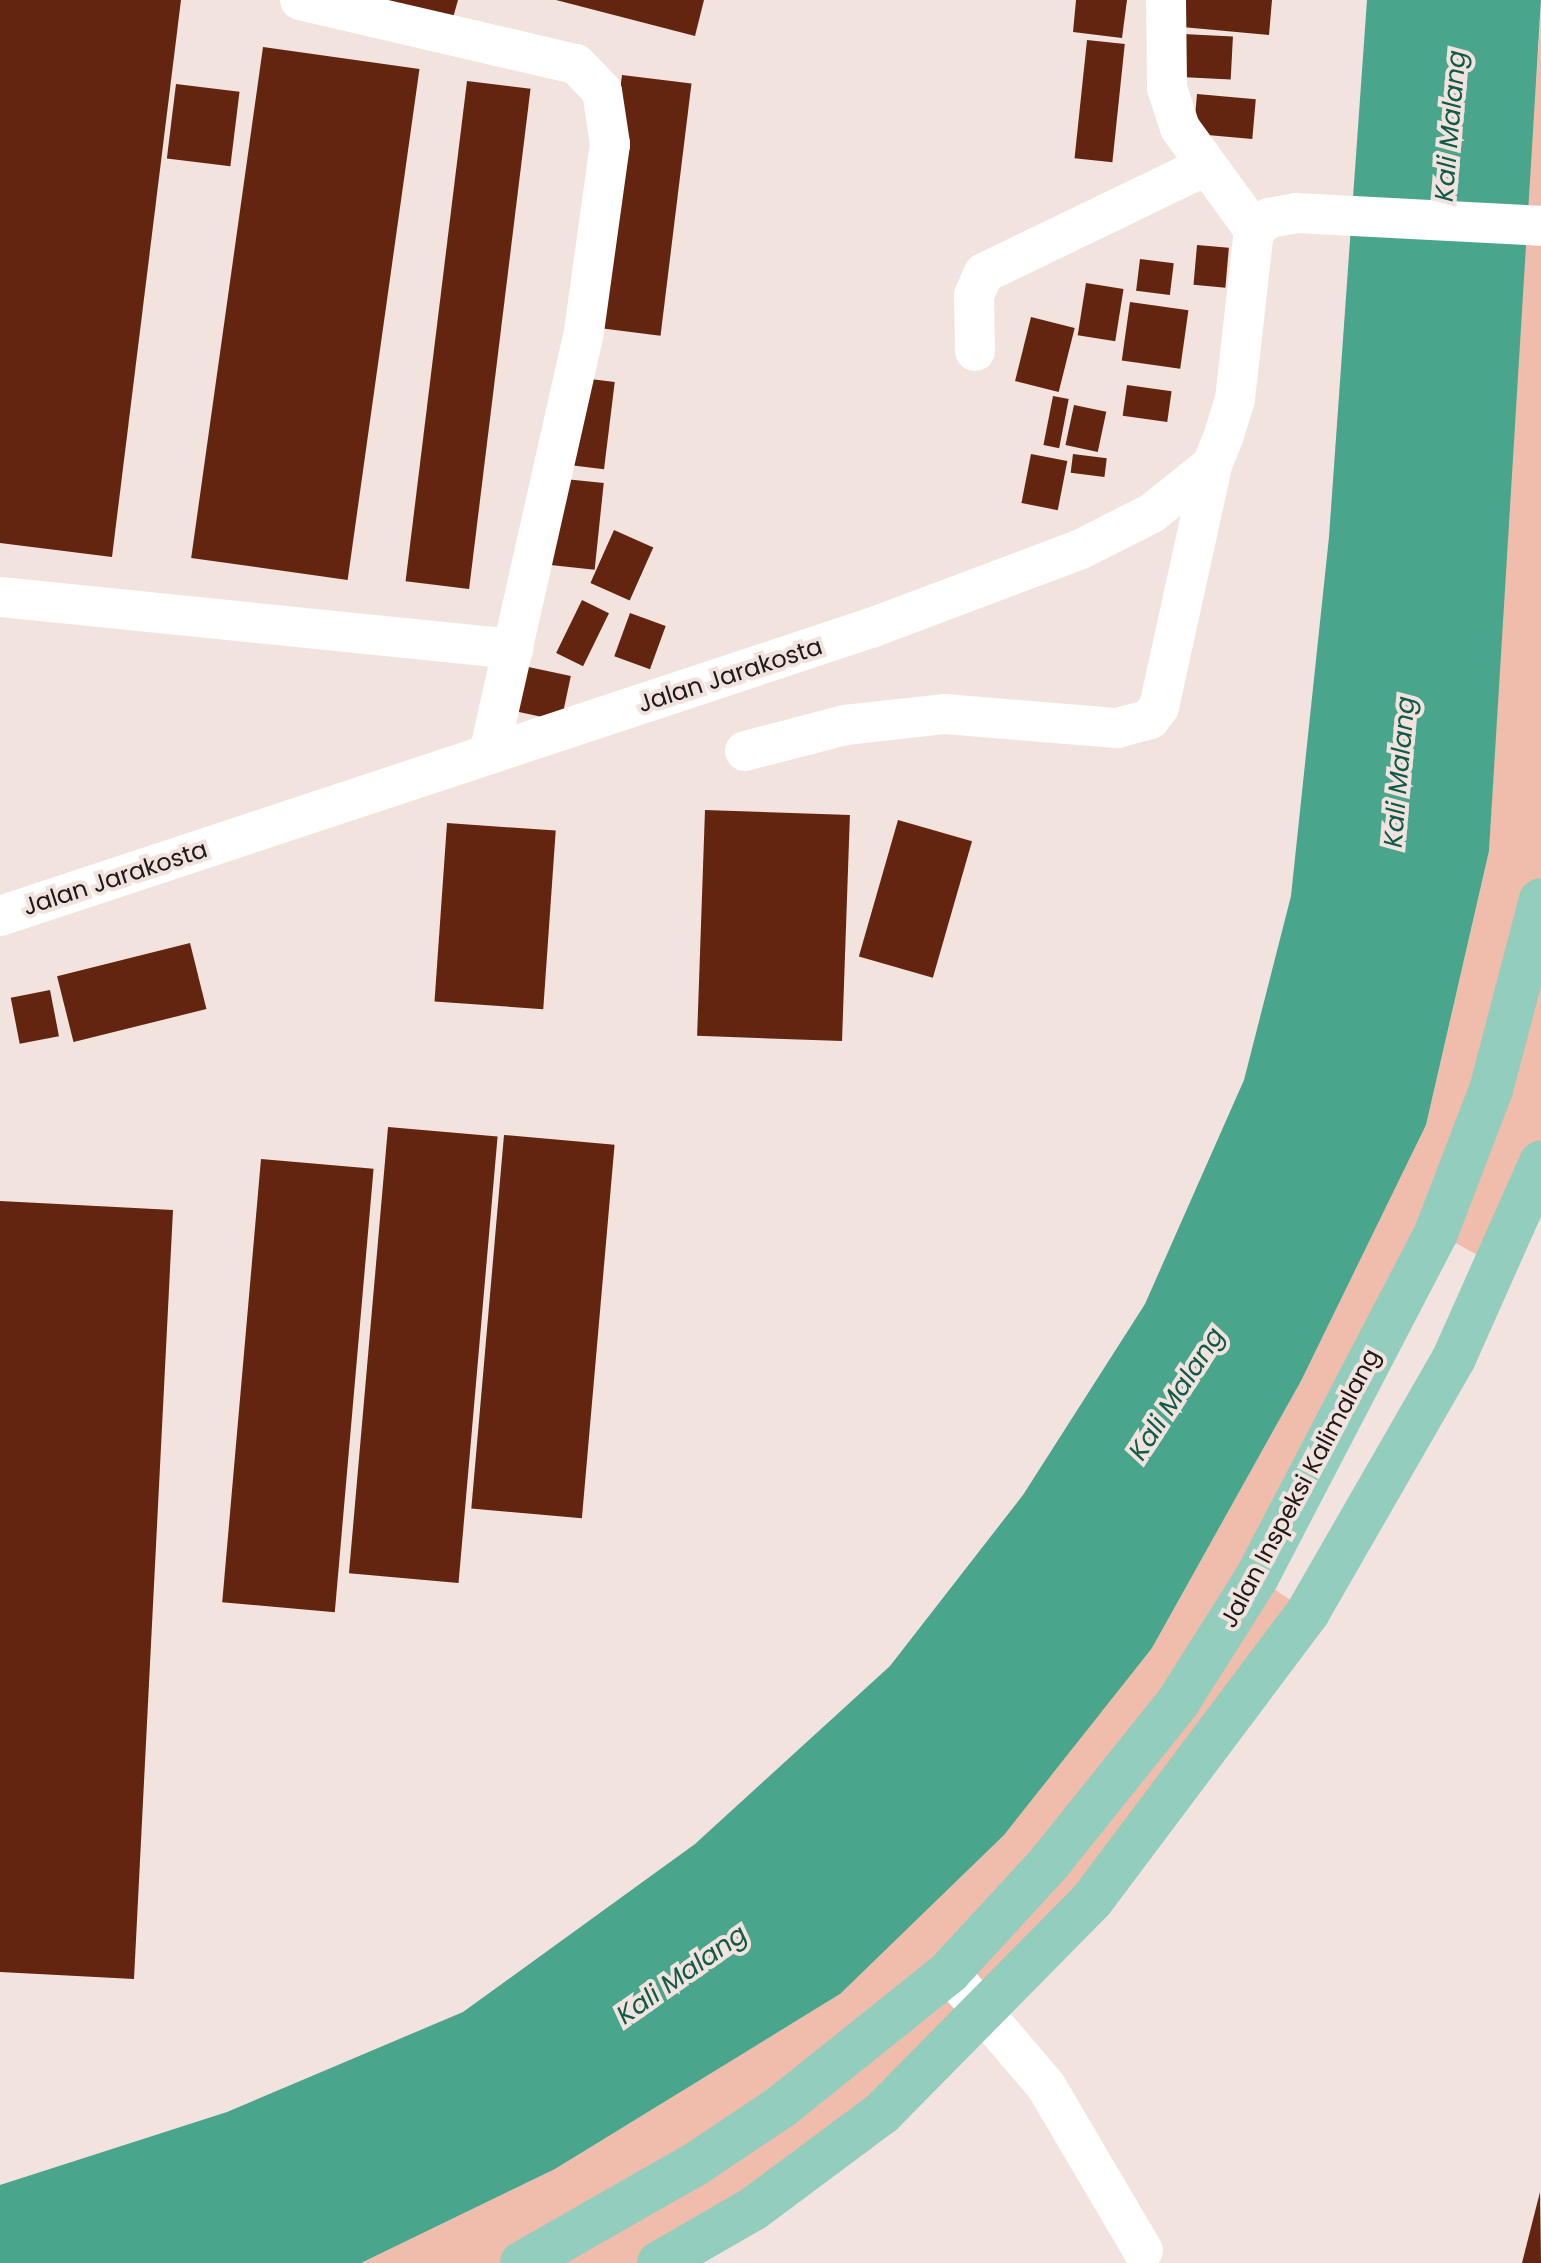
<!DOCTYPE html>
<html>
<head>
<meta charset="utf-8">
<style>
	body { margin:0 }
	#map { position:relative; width:1541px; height:2263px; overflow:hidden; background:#f2e3de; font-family:Poppins,sans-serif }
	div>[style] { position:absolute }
	.green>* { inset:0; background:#f0bdac }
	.water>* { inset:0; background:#49a58c }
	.building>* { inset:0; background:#63250f; transform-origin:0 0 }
	.minor>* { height:40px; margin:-20px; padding:0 20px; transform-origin:20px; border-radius:20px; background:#fff }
	.major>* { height:44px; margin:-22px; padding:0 22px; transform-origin:22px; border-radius:22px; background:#92cdbe }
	span { translate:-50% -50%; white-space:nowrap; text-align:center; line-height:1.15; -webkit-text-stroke:8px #f2e3de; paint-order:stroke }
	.street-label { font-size:24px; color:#1f1a18 }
	.water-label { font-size:26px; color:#0f5a49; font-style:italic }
</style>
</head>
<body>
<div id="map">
	<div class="green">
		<i style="clip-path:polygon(1541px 15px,1541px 218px,1526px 215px)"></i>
		<i style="clip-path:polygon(1524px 232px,1541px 232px,1541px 1163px,1494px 1264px,1437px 1233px,1258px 1578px,1308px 1612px,986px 2009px,659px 2263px,361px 2263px,555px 2169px,840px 1994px,1152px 1648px,1301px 1381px,1426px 1125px,1489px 851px)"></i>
	</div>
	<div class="water">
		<i style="clip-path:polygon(1367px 0,1541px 0,1489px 851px,1426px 1125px,1301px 1381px,1152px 1648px,1004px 1835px,840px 1994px,555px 2169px,361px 2263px,0 2263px,0 2185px,227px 2112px,463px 2012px,695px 1844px,890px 1666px,1023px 1495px,1145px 1304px,1244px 1080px,1291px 896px,1329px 537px)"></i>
	</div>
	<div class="building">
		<i style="clip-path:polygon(0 0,181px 0,112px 557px,0 543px)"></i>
		<i style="clip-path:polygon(363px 0,458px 0,449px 32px)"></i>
		<i style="clip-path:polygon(556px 0,704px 0,695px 36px)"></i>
		<i style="clip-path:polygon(1076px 0,1127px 0,1122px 38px,1073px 32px)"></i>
		<i style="clip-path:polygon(1185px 0,1272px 0,1269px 35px,1182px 27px)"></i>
		<i style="left:1183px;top:34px;width:50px;height:43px;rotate:3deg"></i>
		<i style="left:1087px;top:40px;width:38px;height:119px;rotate:6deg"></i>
		<i style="left:263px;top:47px;width:158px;height:516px;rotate:8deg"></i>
		<i style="left:622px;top:75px;width:70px;height:254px;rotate:7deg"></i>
		<i style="left:467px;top:81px;width:64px;height:504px;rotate:7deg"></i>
		<i style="left:176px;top:84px;width:64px;height:75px;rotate:7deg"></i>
		<i style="left:1197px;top:94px;width:59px;height:40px;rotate:5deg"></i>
		<i style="left:1197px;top:245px;width:32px;height:40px;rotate:5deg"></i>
		<i style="left:1140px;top:259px;width:34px;height:32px;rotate:7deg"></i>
		<i style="left:1086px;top:283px;width:38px;height:53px;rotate:9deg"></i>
		<i style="left:1130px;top:302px;width:59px;height:59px;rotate:8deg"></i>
		<i style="left:1031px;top:317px;width:45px;height:66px;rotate:14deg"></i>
		<i style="left:582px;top:378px;width:33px;height:88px;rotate:7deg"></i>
		<i style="left:1127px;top:385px;width:45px;height:31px;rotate:8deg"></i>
		<i style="left:1053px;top:396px;width:16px;height:50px;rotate:11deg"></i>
		<i style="left:1074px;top:405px;width:33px;height:41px;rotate:12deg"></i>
		<i style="left:1031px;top:454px;width:37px;height:50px;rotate:11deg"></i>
		<i style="left:1073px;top:454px;width:34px;height:19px;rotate:7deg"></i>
		<i style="left:555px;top:478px;width:49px;height:87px;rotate:6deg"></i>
		<i style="left:614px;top:530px;width:43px;height:58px;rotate:24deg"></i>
		<i style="left:582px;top:600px;width:30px;height:59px;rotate:26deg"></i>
		<i style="left:630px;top:613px;width:38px;height:46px;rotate:20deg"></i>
		<i style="left:519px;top:665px;width:53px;height:46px;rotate:12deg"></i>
		<i style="left:705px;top:810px;width:145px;height:226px;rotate:2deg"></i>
		<i style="left:898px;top:820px;width:77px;height:142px;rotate:16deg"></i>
		<i style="left:447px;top:823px;width:109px;height:179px;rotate:4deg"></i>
		<i style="left:190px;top:943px;width:68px;height:137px;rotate:76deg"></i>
		<i style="left:50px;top:990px;width:47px;height:40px;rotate:79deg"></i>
		<i style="left:388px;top:1127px;width:110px;height:448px;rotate:5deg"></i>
		<i style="left:504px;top:1135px;width:111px;height:375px;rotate:5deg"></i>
		<i style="left:261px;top:1159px;width:113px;height:445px;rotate:5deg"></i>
		<i style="clip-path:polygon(0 1201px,173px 1210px,134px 1979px,0 1972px)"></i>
		<i style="clip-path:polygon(1540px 2192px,1541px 2263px,1522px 2263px)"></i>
	</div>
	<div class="minor">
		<i style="left:300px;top:0;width:283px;rotate:13.1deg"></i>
		<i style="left:576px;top:64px;width:37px;rotate:46deg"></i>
		<i style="left:602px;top:91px;width:54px;rotate:81.4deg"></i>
		<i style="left:610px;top:144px;width:190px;rotate:97.9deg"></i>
		<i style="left:584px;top:332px;width:433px;rotate:102.7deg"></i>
		<i style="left:1166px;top:0;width:88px;rotate:89.3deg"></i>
		<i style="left:1167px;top:88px;width:42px;rotate:72deg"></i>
		<i style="left:1180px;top:128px;width:126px;rotate:54deg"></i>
		<i style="left:1254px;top:230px;width:19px;rotate:-39deg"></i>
		<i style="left:1269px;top:218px;width:27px;rotate:-10deg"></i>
		<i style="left:1296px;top:213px;width:245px;rotate:3deg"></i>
		<i style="left:975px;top:351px;width:56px;rotate:-91deg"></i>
		<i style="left:974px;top:295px;width:24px;rotate:-66deg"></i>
		<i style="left:984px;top:273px;width:246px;rotate:-25.8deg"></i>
		<i style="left:0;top:597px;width:516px;rotate:5.79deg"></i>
		<i style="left:745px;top:751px;width:103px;rotate:-14.6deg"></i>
		<i style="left:845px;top:725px;width:101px;rotate:-6.3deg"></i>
		<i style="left:945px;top:714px;width:173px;rotate:4.7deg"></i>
		<i style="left:1117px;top:728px;width:34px;rotate:-15deg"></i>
		<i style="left:1150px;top:719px;width:15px;rotate:-53deg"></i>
		<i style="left:1159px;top:707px;width:248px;rotate:-77.6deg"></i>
		<i style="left:0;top:916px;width:917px;rotate:-18.3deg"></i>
		<i style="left:871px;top:628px;width:224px;rotate:-20.6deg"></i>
		<i style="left:1081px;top:549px;width:80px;rotate:-26.9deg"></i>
		<i style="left:1152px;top:513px;width:77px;rotate:-38.7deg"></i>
		<i style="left:1212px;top:465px;width:32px;rotate:-68deg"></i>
		<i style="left:1224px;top:435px;width:38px;rotate:-73deg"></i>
		<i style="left:1235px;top:399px;width:170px;rotate:-83.6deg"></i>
		<i style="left:949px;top:1972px;width:150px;rotate:49.6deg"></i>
		<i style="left:1046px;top:2086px;width:191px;rotate:59.5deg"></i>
	</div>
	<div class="major">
		<i style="left:522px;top:2263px;width:202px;rotate:-29.7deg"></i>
		<i style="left:697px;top:2163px;width:102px;rotate:-33.8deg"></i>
		<i style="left:782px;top:2106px;width:214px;rotate:-38.7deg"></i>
		<i style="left:949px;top:1972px;width:149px;rotate:-47.4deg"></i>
		<i style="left:1050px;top:1862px;width:205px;rotate:-51.3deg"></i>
		<i style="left:1178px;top:1702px;width:148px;rotate:-57.7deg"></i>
		<i style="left:1257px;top:1577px;width:388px;rotate:-62.5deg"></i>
		<i style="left:1436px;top:1233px;width:153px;rotate:-69deg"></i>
		<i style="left:1491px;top:1090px;width:196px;rotate:-75.3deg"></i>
		<i style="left:659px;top:2263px;width:108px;rotate:-29.9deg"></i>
		<i style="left:753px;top:2209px;width:161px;rotate:-36.7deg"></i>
		<i style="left:882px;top:2113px;width:299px;rotate:-45.4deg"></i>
		<i style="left:1092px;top:1900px;width:360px;rotate:-53.1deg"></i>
		<i style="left:1308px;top:1612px;width:293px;rotate:-60.1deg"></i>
		<i style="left:1454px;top:1358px;width:214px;rotate:-66deg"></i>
	</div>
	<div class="street-label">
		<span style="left:730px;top:675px;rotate:-18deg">Jalan Jarakosta</span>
		<span style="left:115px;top:878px;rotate:-18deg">Jalan Jarakosta</span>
		<span style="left:1300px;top:1488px;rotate:-62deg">Jalan Inspeksi Kalimalang</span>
	</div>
	<div class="water-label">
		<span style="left:1451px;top:126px;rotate:-85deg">Kali Malang</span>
		<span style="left:1400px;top:772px;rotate:-85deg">Kali Malang</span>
		<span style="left:1177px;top:1394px;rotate:-57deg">Kali Malang</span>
		<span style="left:682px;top:1975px;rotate:-35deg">Kali Malang</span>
	</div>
</div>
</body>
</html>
